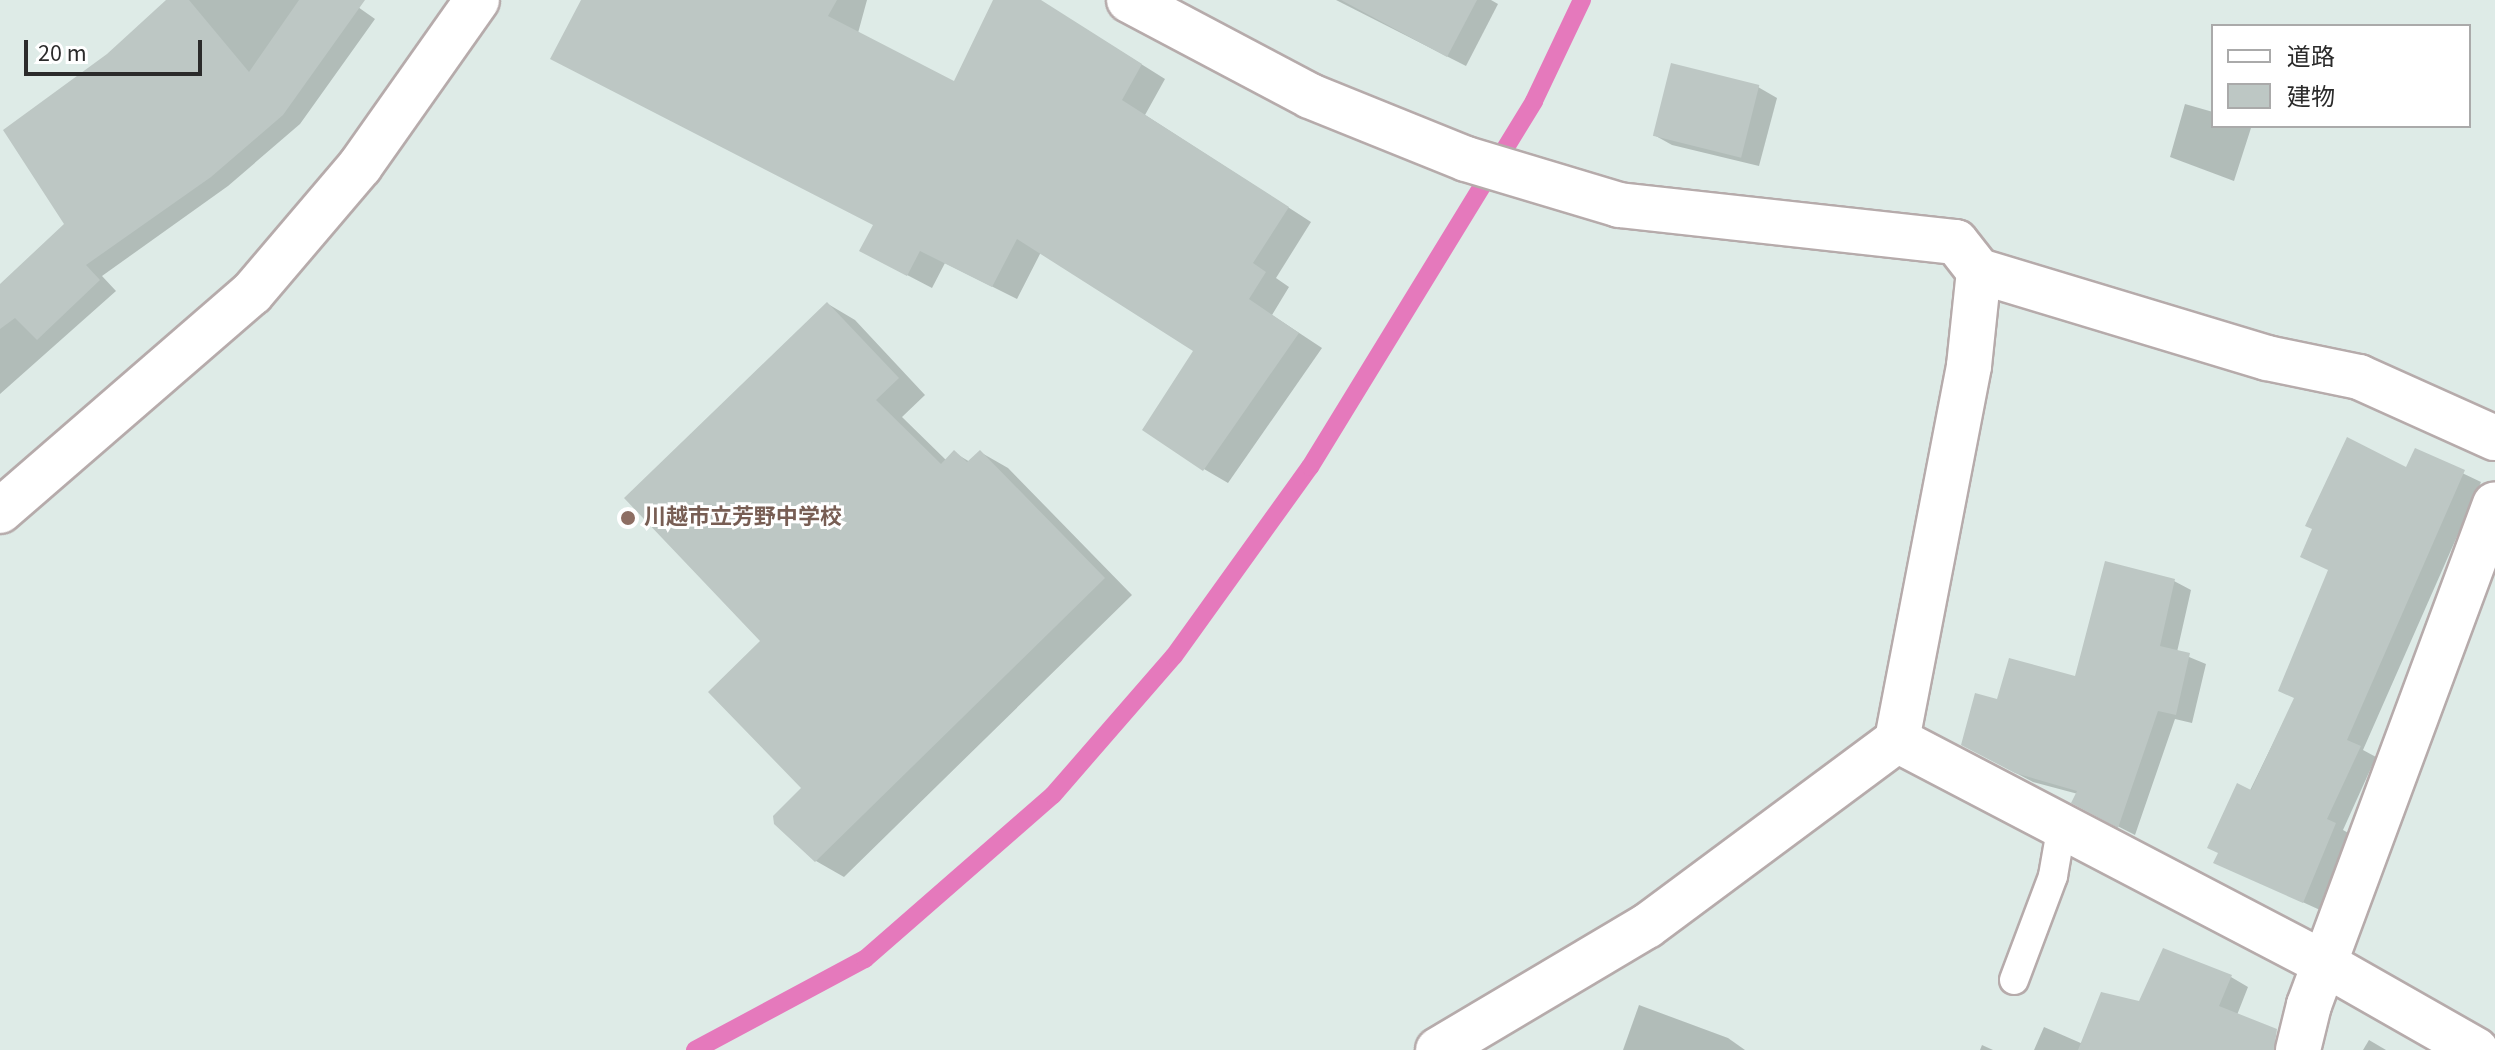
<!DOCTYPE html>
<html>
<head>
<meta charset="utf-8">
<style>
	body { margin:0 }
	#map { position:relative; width:2495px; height:1050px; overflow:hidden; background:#deebe7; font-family:"Source Sans 3","Noto Sans JP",sans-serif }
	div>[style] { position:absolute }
	.shadow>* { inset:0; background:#0003 }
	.stream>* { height:18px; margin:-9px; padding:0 9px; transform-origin:9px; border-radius:9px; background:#e579bc }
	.building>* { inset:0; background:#bdc7c4; transform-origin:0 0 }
	.roads { filter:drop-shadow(2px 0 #b6abab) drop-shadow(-2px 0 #b6abab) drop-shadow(0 2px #b6abab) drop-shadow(0 -2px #b6abab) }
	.service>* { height:28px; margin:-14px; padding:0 14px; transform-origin:14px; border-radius:14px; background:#fff }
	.minor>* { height:44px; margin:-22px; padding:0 22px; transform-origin:22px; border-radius:22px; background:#fff }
	.tertiary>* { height:44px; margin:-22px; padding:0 22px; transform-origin:22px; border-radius:22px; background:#fff }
	.dots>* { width:22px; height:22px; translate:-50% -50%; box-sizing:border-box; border:4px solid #fff; border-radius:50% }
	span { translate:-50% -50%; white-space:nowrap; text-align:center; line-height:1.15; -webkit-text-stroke:6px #fff; paint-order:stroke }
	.education-label { font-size:22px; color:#785e54; font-weight:700 }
	.left { translate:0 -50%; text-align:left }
	.legend { position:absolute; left:2211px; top:24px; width:260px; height:104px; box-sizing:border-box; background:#fff; border:2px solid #aaa; margin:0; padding:10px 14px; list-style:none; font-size:24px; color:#2b2b2b }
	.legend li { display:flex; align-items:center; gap:16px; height:40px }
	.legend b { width:40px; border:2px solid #aaa }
	.scale { position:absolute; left:24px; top:40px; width:178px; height:36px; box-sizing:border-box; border:4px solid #2b2b2b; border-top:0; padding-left:10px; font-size:24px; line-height:28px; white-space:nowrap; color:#2b2b2b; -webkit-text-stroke:6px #fff; paint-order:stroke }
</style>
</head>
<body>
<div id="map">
	<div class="shadow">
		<i style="clip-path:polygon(172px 0,348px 0,375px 19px,300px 124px,228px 186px,102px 276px,116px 291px,0 394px,0 287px,66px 225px,109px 56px)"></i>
		<i style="clip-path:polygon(583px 0,867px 0,858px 33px,955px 83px,995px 0,1039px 0,1165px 79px,1145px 115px,1311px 222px,1276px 278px,1289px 287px,1272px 315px,1322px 348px,1228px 483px,1204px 469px,1195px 351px,1041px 252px,1017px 299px,945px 263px,932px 288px,886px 264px,875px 225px)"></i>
		<i style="clip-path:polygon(1336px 0,1491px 0,1498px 4px,1466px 66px)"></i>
		<i style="clip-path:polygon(1672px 65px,1758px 87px,1777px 98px,1759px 166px,1672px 145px,1654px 135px)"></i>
		<i style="clip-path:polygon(2185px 104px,2213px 112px,2213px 126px,2251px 128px,2234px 181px,2170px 157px)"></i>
		<i style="clip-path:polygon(828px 304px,855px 320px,925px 395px,902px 417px,947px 461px,955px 453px,970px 462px,980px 452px,1008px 468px,1132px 595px,844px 877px,816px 861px,803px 788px,763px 641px)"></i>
		<i style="clip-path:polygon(2416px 451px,2481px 482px,2363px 750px,2376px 757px,2343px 830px,2352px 835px,2320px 910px,2215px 862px)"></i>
		<i style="clip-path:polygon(2174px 581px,2191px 590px,2177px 652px,2206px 664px,2192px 723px,2175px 719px,2135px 835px,2090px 812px,2078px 794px,2033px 782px,1980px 754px,1998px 702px,2076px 679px)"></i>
		<i style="clip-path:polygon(2231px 977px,2248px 987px,2237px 1015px,2269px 1050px,2034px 1050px,2044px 1027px,2083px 1044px,2140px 1004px)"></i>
		<i style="clip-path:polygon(1639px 1005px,1728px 1038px,1745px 1050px,1623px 1050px)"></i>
		<i style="clip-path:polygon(2369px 1040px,2386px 1050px,2363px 1050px)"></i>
		<i style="clip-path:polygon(1982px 1045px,1993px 1050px,1980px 1050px)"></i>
	</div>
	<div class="stream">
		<i style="left:695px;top:1050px;width:193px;rotate:-28.2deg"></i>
		<i style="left:865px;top:959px;width:249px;rotate:-41.1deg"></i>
		<i style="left:1053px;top:795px;width:184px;rotate:-49deg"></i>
		<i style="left:1174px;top:656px;width:233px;rotate:-54.3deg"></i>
		<i style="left:1310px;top:467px;width:429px;rotate:-58.5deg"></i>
		<i style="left:1534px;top:101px;width:112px;rotate:-64.6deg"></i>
	</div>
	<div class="building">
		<i style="clip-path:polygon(166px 0,189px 0,249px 72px,299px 0,365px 0,283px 115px,211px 177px,86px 265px,100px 280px,37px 340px,15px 318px,0 329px,0 284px,64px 224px,3px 130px,107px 54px)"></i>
		<i style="clip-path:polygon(581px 0,837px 0,828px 16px,954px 81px,993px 0,1041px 0,1142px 64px,1122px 100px,1289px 207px,1253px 263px,1266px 272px,1249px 299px,1299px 333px,1203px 471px,1142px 430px,1193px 351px,1017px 239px,992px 287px,920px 251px,907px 276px,859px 251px,873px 225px,550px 59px)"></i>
		<i style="clip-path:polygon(1341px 0,1477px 0,1447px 57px)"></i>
		<i style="left:1671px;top:63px;width:91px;height:75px;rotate:14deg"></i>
		<i style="clip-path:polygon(827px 302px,899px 378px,876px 400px,941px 464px,954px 450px,967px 462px,980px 450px,1105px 578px,815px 862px,774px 824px,773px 816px,801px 788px,708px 692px,760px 641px,624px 498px)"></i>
		<i style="clip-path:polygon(2347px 437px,2406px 467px,2415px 448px,2465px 470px,2347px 740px,2361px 746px,2327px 819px,2336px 823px,2303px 903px,2213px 863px,2218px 853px,2207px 848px,2237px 783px,2251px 790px,2294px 698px,2278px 691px,2328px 570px,2300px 557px,2312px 529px,2305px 526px)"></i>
		<i style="clip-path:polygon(2105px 561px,2175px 579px,2160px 646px,2190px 653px,2176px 715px,2158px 711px,2118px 828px,2071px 803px,2077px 791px,2015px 773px,1961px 745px,1975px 693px,1997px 699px,2009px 658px,2075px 676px)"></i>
		<i style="clip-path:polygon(2163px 948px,2232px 975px,2219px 1006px,2277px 1029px,2274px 1050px,2078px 1050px,2101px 992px,2139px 1001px)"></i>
	</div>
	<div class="roads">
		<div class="service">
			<i style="left:2014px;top:980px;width:111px;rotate:-69.4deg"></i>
			<i style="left:2053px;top:876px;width:47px;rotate:-80.1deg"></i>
		</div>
		<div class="minor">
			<i style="left:1129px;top:0;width:205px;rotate:27.9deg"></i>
			<i style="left:1310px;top:96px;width:168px;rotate:22deg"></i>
			<i style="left:1466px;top:159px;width:160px;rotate:16.7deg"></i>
			<i style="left:1619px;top:205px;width:339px;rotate:6.3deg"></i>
			<i style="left:1956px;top:242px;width:37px;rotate:52deg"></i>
			<i style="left:1979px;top:271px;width:301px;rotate:16.8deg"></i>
			<i style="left:2267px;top:358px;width:94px;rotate:11.7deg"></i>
			<i style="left:2359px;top:377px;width:149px;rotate:24.2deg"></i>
			<i style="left:1897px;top:740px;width:483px;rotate:27.6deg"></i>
			<i style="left:2325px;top:964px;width:174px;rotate:29.7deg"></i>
			<i style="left:1438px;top:1050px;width:243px;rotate:-30.7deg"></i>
			<i style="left:1647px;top:926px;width:312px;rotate:-36.6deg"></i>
			<i style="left:1897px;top:740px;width:381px;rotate:-79.1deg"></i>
			<i style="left:1969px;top:366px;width:96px;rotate:-84deg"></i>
			<i style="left:2298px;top:1050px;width:46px;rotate:-76.3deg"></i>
			<i style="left:2309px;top:1005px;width:534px;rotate:-69.63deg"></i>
		</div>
		<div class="tertiary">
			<i style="left:0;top:511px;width:333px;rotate:-40.9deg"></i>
			<i style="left:252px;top:293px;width:167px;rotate:-49.6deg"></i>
			<i style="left:360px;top:166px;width:203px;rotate:-54.8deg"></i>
		</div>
	</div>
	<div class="dots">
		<i style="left:628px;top:518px;background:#8d6e63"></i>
	</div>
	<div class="education-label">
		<span class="left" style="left:644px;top:518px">川越市立芳野中学校</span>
	</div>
	<ul class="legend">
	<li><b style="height:10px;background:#fff"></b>道路</li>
	<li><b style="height:22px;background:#bdc7c4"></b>建物</li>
	</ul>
	<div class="scale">20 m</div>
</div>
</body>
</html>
